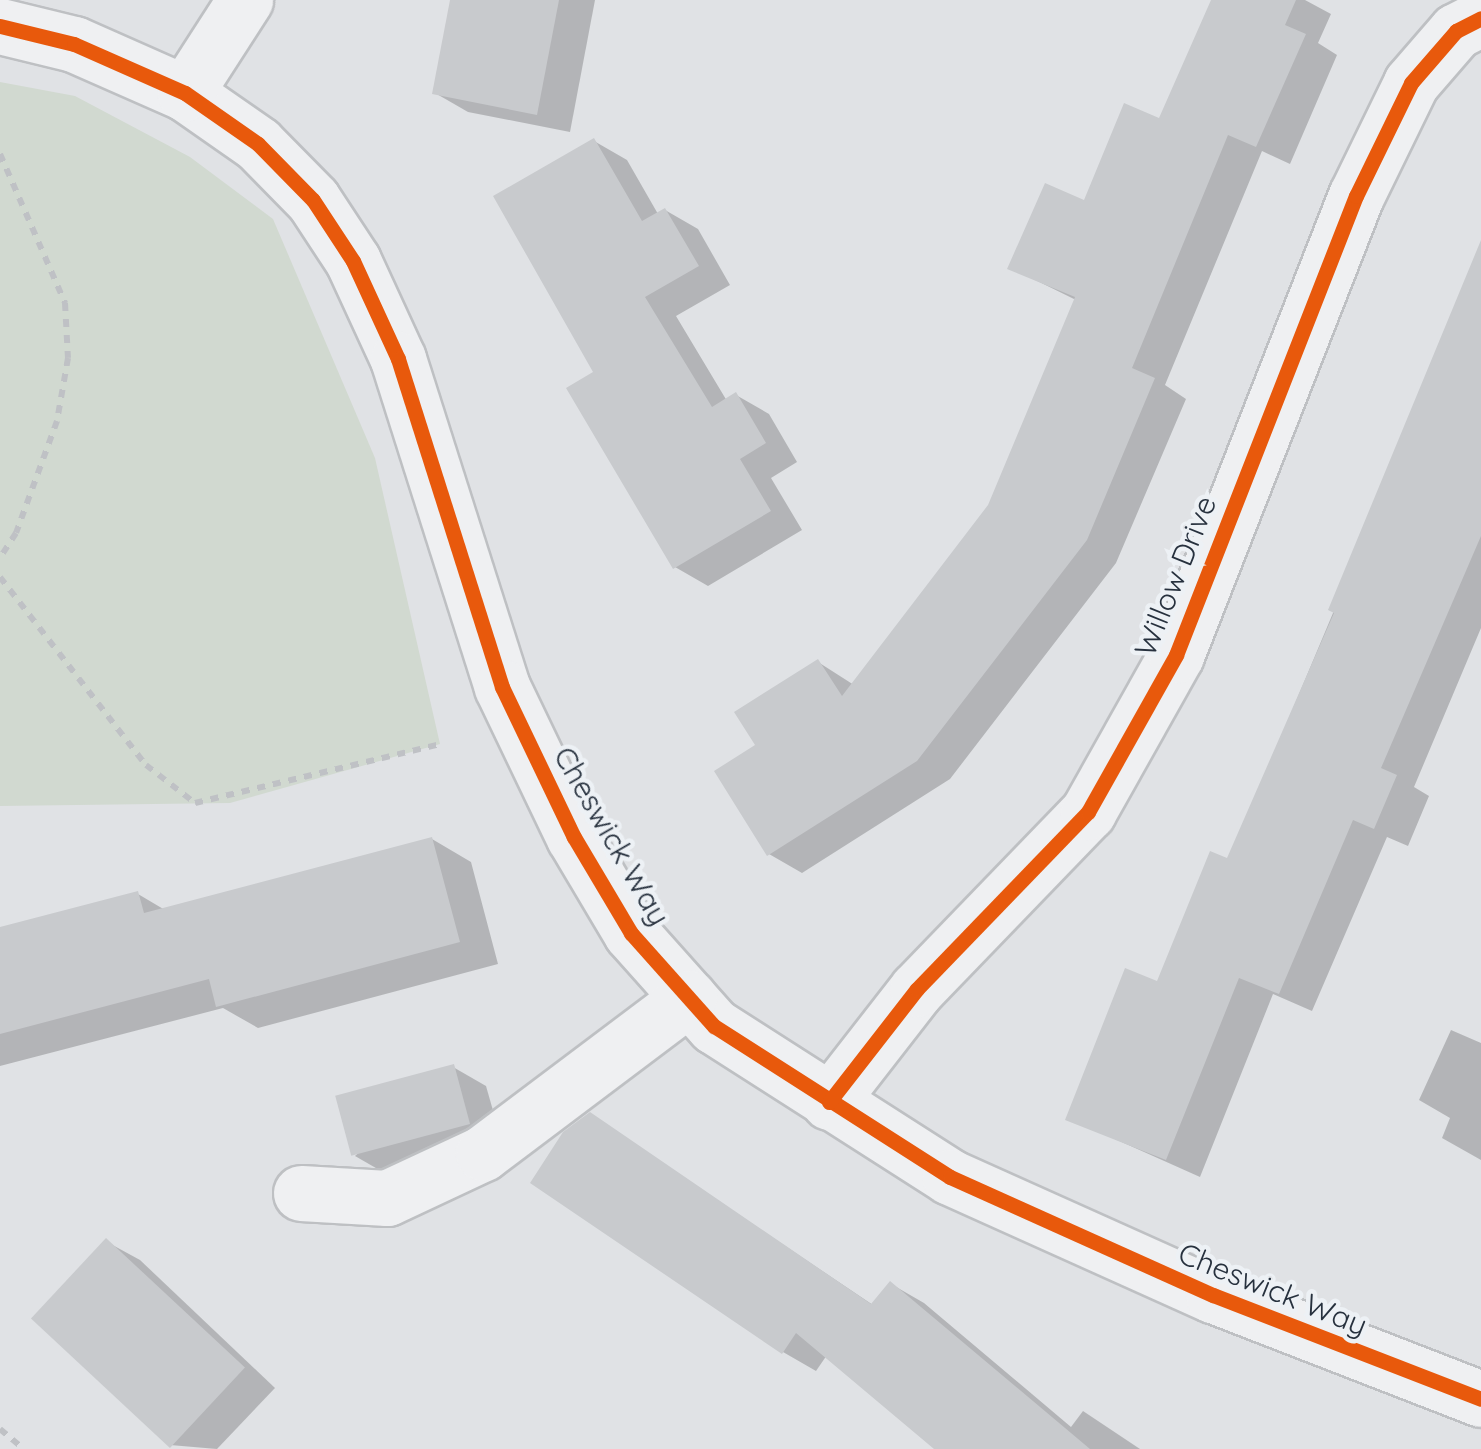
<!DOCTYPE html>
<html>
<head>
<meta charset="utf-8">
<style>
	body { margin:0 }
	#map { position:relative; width:1481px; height:1449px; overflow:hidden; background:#e0e2e5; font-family:Quicksand,sans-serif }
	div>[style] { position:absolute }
	.green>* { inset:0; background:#d1d9d0 }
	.shadow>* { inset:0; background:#0003 }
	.building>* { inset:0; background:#c8cacd; transform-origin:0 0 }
	.path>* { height:6px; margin-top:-3px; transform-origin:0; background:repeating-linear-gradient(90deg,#bfc1c5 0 8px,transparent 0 16px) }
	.roads { filter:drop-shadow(2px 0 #bec0c3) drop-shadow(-2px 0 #bec0c3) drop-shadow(0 2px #bec0c3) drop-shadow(0 -2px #bec0c3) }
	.minor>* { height:55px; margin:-27.5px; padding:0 27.5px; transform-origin:27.5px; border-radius:27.5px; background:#eff0f2 }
	.cycleway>* { height:15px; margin:-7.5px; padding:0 7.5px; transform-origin:7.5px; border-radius:7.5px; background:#e8590c }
	span { translate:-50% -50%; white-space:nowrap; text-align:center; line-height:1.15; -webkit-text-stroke:9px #edf1f5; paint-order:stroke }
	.street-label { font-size:30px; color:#27313e }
</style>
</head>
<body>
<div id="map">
	<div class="green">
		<i style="clip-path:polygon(0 82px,75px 96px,190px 157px,273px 219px,375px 458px,440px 744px,230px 803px,0 806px)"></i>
	</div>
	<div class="shadow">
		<i style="clip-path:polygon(453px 0,595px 0,570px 132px,468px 112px,435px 93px)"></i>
		<i style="clip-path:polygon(1213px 0,1305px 0,1331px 14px,1318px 43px,1337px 55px,1290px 164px,1262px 151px,1165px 385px,1186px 399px,1116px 563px,950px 779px,802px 873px,769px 854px,758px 746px,818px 662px,854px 685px,991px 506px,1076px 300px,1011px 268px,1085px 203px,1160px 121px)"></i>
		<i style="clip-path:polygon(594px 141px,627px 160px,658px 214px,665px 210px,698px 229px,730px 285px,676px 316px,727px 401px,736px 395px,769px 414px,797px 462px,771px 478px,802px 530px,708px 586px,675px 567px,597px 372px)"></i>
		<i style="clip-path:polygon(1481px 260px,1481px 628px,1414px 787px,1429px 796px,1408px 846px,1387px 837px,1312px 1011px,1273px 994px,1200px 1177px,1068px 1118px,1159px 984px,1229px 861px)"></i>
		<i style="clip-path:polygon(432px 839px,471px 862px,498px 964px,258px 1028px,223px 1008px,0 1066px,0 930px,138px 894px,165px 910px)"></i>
		<i style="clip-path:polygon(1451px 1030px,1481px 1043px,1481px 1160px,1442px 1138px,1450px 1118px,1419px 1100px)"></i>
		<i style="clip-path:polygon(453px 1067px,486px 1086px,502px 1142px,388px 1175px,355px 1156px)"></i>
		<i style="clip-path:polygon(590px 1115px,873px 1305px,891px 1284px,924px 1303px,1071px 1427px,1083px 1411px,1140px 1449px,938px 1449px,827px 1355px,816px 1371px,783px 1352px,533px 1183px)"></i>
		<i style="clip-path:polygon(107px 1242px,140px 1260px,275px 1388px,217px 1449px,170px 1445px)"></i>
	</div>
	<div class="building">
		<i style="clip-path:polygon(450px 0,559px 0,537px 115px,432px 94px)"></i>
		<i style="clip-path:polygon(1211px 0,1296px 0,1285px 25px,1306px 34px,1256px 147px,1228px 135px,1132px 368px,1155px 378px,1087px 540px,917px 761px,767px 856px,714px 771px,755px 745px,734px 712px,818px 659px,842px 696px,988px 505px,1075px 297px,1007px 269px,1045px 183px,1084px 200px,1124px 103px,1159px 118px)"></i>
		<i style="clip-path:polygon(594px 138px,642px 221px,665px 208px,699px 266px,645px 297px,712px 407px,736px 392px,766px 443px,740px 459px,771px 511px,673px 569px,566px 388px,593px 372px,493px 196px)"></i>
		<i style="clip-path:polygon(1481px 240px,1481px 536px,1381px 768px,1397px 775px,1374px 829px,1353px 820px,1279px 994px,1239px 978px,1166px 1160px,1065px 1120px,1125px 968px,1157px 981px,1210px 851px,1227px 858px,1334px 613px,1328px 610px)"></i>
		<i style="clip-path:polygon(432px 837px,460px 942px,216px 1007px,209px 979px,0 1034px,0 927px,138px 891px,144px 913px)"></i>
		<i style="left:454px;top:1064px;width:62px;height:123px;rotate:75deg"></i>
		<i style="clip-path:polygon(590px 1112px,871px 1304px,890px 1281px,1090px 1449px,934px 1449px,796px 1333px,782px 1354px,530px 1183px,563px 1132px)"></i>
		<i style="left:106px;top:1238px;width:190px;height:110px;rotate:43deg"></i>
	</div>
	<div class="path">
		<i style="left:0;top:154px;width:163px;rotate:66.4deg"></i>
		<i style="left:65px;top:303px;width:55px;rotate:86.9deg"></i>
		<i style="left:68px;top:358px;width:64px;rotate:99.9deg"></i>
		<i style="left:57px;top:421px;width:119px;rotate:110.1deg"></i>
		<i style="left:16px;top:533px;width:30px;rotate:123deg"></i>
		<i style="left:0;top:577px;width:238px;rotate:52.2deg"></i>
		<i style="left:146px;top:765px;width:62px;rotate:37.8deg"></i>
		<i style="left:195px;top:803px;width:252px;rotate:-13.5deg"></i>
		<i style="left:0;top:1429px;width:31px;rotate:40deg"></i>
	</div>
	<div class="roads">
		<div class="minor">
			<i style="left:0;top:26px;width:76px;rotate:13.7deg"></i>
			<i style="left:74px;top:44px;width:121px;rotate:23.8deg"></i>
			<i style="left:185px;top:93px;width:89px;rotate:34.9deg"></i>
			<i style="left:258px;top:144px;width:78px;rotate:45.5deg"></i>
			<i style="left:313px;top:200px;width:73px;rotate:56.7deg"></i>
			<i style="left:353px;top:261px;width:108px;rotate:65.3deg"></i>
			<i style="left:398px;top:359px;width:344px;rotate:72.4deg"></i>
			<i style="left:502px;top:687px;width:166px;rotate:64.4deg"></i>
			<i style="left:574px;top:837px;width:112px;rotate:59.3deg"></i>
			<i style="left:631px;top:933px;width:125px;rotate:48.3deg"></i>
			<i style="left:714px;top:1026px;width:280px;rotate:32.6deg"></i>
			<i style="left:950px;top:1177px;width:288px;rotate:24.2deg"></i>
			<i style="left:1213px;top:1295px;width:287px;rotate:21.2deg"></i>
			<i style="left:185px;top:93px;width:111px;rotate:-57.2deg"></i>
			<i style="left:829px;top:1102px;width:143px;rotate:-52.1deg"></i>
			<i style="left:917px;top:989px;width:246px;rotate:-46deg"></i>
			<i style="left:1088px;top:812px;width:180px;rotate:-60.7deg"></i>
			<i style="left:1176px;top:655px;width:493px;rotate:-68.6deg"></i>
			<i style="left:1356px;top:196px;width:126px;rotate:-64deg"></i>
			<i style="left:1411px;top:83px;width:69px;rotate:-49.1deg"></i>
			<i style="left:1456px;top:31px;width:28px;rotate:-27deg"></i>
			<i style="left:301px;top:1193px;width:86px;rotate:3.3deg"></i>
			<i style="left:387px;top:1198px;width:106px;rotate:-25.1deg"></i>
			<i style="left:483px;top:1153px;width:258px;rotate:-37deg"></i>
		</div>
	</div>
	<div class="cycleway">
		<i style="left:0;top:26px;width:76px;rotate:13.7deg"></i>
		<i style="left:74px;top:44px;width:121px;rotate:23.8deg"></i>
		<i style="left:185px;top:93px;width:89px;rotate:34.9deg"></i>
		<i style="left:258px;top:144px;width:78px;rotate:45.5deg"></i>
		<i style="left:313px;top:200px;width:73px;rotate:56.7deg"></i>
		<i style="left:353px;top:261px;width:108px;rotate:65.3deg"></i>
		<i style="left:398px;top:359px;width:344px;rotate:72.4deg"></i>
		<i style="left:502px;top:687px;width:166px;rotate:64.4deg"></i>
		<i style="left:574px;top:837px;width:112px;rotate:59.3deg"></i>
		<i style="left:631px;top:933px;width:125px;rotate:48.3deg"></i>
		<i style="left:714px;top:1026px;width:280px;rotate:32.6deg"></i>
		<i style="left:950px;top:1177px;width:288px;rotate:24.2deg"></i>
		<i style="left:1213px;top:1295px;width:287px;rotate:21.2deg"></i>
		<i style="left:829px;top:1102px;width:143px;rotate:-52.1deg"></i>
		<i style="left:917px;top:989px;width:246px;rotate:-46deg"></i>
		<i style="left:1088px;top:812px;width:180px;rotate:-60.7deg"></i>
		<i style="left:1176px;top:655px;width:493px;rotate:-68.6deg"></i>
		<i style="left:1356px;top:196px;width:126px;rotate:-64deg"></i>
		<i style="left:1411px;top:83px;width:69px;rotate:-49.1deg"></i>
		<i style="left:1456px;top:31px;width:28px;rotate:-27deg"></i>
	</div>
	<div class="street-label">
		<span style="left:1175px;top:576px;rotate:-68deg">Willow Drive</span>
		<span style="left:612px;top:836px;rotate:60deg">Cheswick Way</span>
		<span style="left:1273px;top:1289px;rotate:22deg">Cheswick Way</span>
	</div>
</div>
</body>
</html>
